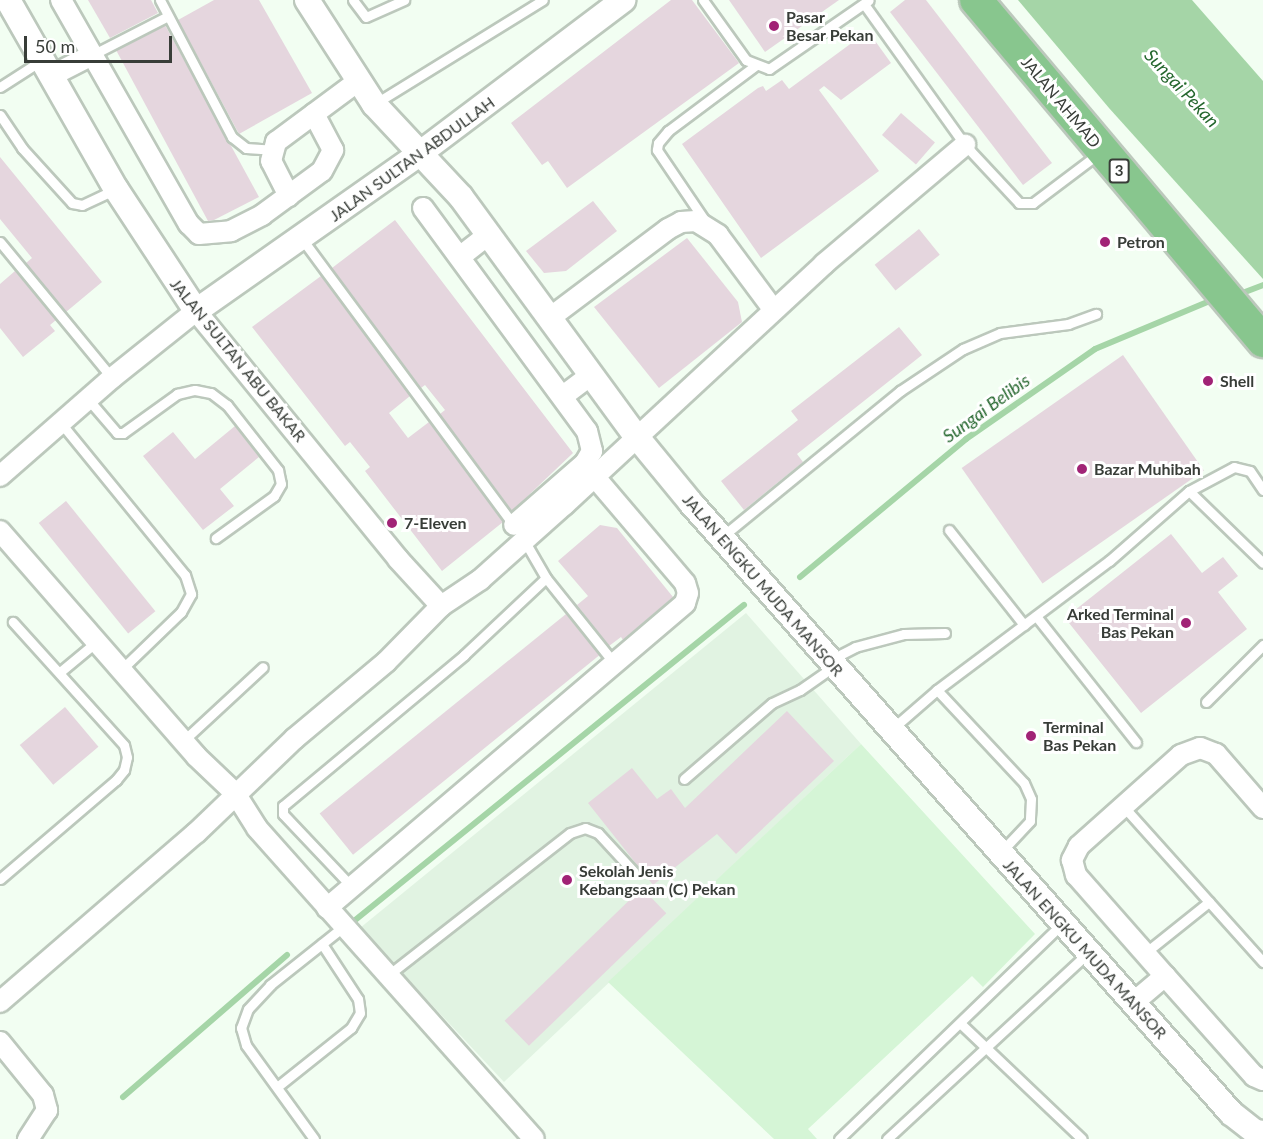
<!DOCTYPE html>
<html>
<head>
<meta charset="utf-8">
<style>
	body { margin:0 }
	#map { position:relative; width:1263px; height:1139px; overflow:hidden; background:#f2fef2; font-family:Lato,sans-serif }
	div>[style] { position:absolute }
	.built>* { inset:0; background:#e1f3e2 }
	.green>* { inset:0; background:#d5f5d6 }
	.water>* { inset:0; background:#a5d5a7 }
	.stream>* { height:6px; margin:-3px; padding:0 3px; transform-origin:3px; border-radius:3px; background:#a5d5a7 }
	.building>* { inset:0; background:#e5d6de; transform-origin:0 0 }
	.roads { filter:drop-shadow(2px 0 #bcc8bc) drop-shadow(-2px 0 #bcc8bc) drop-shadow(0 2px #bcc8bc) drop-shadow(0 -2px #bcc8bc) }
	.service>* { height:9px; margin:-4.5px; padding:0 4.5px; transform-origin:4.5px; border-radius:4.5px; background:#fff }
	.minor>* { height:20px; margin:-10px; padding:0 10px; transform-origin:10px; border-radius:10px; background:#fff }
	.tertiary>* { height:24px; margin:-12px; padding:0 12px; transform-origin:12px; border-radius:12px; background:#fff }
	.trunk>* { height:32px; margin:-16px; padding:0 16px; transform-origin:16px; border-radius:16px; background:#88c68e }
	.dots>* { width:16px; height:16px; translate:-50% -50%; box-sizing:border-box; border:3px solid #fff; border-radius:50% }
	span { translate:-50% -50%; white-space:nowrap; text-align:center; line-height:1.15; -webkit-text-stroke:6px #fff; paint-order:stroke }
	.shield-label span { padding:2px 4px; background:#fff; border:2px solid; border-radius:4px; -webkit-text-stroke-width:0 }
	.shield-label { font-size:15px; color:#383d38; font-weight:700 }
	.poi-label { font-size:16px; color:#383d38; font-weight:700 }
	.left { translate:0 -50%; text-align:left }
	.right { translate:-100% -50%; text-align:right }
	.street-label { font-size:16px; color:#383d38 }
	.water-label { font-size:18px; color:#25672e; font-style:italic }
	.scale { position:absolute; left:24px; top:36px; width:148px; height:27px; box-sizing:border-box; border:3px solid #383d38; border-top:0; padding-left:8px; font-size:18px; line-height:21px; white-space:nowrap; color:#383d38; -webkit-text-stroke:4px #fff; paint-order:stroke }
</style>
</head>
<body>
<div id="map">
	<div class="built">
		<i style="clip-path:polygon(746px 613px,861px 744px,504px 1082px,360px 928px)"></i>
	</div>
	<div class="green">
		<i style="clip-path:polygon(861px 744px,1035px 934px,983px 987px,972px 976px,808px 1129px,817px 1139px,774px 1139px,608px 982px)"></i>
	</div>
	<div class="water">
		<i style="clip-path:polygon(1018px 0,1192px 0,1263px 81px,1263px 279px,1109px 108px)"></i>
	</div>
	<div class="stream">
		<i style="left:1245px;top:292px;width:19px;rotate:-21deg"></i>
		<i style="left:800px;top:577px;width:216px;rotate:-39.7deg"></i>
		<i style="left:966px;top:439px;width:157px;rotate:-34.9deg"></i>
		<i style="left:1095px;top:349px;width:127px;rotate:-22.7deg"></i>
		<i style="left:354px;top:921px;width:502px;rotate:-39.02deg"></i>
		<i style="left:123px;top:1097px;width:217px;rotate:-40.9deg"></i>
	</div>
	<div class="building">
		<i style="clip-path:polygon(88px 0,151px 0,158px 13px,110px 38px)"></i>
		<i style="clip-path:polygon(214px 0,259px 0,312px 93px,239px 134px,178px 20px)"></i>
		<i style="clip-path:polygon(671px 0,692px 0,739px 63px,567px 188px,548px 161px,542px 165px,511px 123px)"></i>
		<i style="clip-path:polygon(729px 0,839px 0,765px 52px)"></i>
		<i style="clip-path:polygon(905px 0,926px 0,1052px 163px,1023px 185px,890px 12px)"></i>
		<i style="clip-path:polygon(165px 25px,259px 197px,214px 220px,208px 221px,116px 50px)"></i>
		<i style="clip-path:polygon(868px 31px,891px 63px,841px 100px,824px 86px,819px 90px,879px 171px,761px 258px,682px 144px,758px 88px,763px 86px,766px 91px,782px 80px,789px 89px)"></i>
		<i style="left:901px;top:113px;width:45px;height:29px;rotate:41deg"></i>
		<i style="clip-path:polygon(0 157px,102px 282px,66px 312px,26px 263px,32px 258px,0 219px)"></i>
		<i style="clip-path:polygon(593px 201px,617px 231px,566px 271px,544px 273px,526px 251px)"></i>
		<i style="clip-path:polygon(395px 220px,573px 453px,512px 511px,440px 414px,445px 410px,425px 385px,421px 388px,332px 268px)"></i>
		<i style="left:919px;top:229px;width:33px;height:57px;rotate:51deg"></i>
		<i style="clip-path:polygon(687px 238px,738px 302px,742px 322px,659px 388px,594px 307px)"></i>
		<i style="clip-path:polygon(15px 271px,56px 320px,50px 325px,55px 331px,23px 357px,0 328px,0 284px)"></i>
		<i style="clip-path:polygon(321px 276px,410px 396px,389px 413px,408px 438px,429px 422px,503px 522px,442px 571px,365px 471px,370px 467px,350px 442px,345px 446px,252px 327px)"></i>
		<i style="clip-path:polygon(899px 327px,922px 355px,797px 454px,803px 462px,744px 510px,721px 481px,798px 420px,791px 411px)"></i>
		<i style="left:1123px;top:355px;width:141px;height:197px;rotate:55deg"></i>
		<i style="clip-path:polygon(235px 426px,259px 457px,220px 489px,234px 506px,203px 530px,143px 456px,173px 432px,195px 459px)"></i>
		<i style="left:66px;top:501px;width:142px;height:35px;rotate:51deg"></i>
		<i style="clip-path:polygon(600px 525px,617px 528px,673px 597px,623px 640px,621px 637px,609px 646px,577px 605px,588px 596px,558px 561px)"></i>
		<i style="clip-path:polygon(1171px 534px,1202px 573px,1223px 557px,1238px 576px,1218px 592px,1247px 629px,1141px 713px,1065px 618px)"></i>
		<i style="left:566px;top:614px;width:53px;height:317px;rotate:51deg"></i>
		<i style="left:65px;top:707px;width:52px;height:59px;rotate:50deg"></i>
		<i style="clip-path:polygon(787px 711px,834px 761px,736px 854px,717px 834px,653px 885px,588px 803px,632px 768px,657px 799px,671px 789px,685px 808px)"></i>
		<i style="left:642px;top:888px;width:35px;height:191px;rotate:46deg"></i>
	</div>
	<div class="roads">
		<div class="service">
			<i style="left:160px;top:0;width:155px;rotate:62.3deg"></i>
			<i style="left:232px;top:137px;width:18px;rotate:38deg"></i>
			<i style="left:246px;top:148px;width:26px;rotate:4deg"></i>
			<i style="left:353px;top:0;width:21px;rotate:53deg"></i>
			<i style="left:366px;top:17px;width:42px;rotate:-24.1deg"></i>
			<i style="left:703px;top:0;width:74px;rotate:54.4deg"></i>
			<i style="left:746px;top:60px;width:25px;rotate:21deg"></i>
			<i style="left:769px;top:69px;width:121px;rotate:-34.6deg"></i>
			<i style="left:864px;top:4px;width:173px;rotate:54.4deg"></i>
			<i style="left:965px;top:145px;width:79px;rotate:47deg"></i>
			<i style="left:1019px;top:203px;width:14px"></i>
			<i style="left:1033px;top:203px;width:81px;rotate:-37deg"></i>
			<i style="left:92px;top:55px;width:85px;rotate:-27.2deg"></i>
			<i style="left:0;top:87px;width:50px;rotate:-32.7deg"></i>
			<i style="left:376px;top:103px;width:196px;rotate:-31.7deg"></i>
			<i style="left:0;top:115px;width:40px;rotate:56deg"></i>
			<i style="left:22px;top:148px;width:74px;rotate:47.7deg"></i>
			<i style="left:72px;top:203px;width:10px;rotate:11deg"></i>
			<i style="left:82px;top:205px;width:38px;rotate:-25deg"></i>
			<i style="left:705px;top:221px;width:86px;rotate:-124.1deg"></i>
			<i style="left:657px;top:150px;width:7px;rotate:-82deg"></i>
			<i style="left:658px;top:143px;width:16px;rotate:-50deg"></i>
			<i style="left:668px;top:131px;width:109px;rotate:-36.8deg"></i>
			<i style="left:302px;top:239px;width:357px;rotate:53.5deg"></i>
			<i style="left:0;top:242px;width:176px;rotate:50.5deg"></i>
			<i style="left:87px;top:398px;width:46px;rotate:49.4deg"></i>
			<i style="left:117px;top:433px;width:6px"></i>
			<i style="left:123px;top:433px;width:67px;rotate:-35.8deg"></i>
			<i style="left:177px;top:394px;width:18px;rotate:-13deg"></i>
			<i style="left:195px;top:390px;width:16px;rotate:11deg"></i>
			<i style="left:211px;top:393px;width:20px;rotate:37deg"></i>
			<i style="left:227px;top:405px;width:83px;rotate:51.9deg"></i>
			<i style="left:278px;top:470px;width:14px;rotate:78deg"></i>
			<i style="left:281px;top:484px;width:14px;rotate:120deg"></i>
			<i style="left:274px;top:496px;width:72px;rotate:144.1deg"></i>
			<i style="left:60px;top:422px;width:198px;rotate:50.8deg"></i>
			<i style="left:185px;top:575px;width:20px;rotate:72deg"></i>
			<i style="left:191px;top:594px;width:21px;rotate:119deg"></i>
			<i style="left:181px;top:612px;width:85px;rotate:136deg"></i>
			<i style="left:1189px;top:491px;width:103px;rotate:44.2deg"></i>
			<i style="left:949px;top:530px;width:121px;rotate:51.7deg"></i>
			<i style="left:723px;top:536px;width:229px;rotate:-39.3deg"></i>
			<i style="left:900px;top:391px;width:76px;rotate:-33.7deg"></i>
			<i style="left:963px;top:349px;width:40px;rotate:-23.4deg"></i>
			<i style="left:1000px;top:333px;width:69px;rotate:-7.5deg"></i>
			<i style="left:1068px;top:324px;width:30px;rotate:-20deg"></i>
			<i style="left:546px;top:578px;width:110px;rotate:51.3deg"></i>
			<i style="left:1036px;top:616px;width:161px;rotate:51.6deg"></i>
			<i style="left:830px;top:660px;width:28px;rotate:-27deg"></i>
			<i style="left:855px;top:647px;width:51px;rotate:-14.9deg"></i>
			<i style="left:904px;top:634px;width:41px;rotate:-1.4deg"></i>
			<i style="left:60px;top:672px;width:45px;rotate:-39.6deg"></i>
			<i style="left:937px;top:690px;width:127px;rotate:46.9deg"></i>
			<i style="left:1024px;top:783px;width:17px;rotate:66deg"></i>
			<i style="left:1031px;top:799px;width:22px;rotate:93deg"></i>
			<i style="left:1030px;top:821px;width:44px;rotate:133.2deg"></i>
			<i style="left:1206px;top:702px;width:81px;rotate:-45deg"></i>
			<i style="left:892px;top:729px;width:60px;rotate:-40.9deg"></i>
			<i style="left:937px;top:690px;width:215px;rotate:-36.9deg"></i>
			<i style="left:1109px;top:561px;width:106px;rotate:-41.2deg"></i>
			<i style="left:1189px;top:491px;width:51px;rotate:-28.1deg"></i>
			<i style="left:1234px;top:467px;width:16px;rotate:14deg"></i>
			<i style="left:1250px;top:471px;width:23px;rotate:56deg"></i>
			<i style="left:182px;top:742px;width:110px;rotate:-42.8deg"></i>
			<i style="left:684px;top:779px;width:116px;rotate:-40.8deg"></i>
			<i style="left:772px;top:703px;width:31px;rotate:-25deg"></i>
			<i style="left:800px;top:690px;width:40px;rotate:-34.9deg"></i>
			<i style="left:1123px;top:806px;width:210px;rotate:48.1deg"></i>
			<i style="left:0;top:879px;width:153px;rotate:-40.5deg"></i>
			<i style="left:116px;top:780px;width:13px;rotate:-51deg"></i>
			<i style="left:124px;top:770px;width:13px;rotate:-77deg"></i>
			<i style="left:127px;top:757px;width:12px;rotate:-104deg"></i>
			<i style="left:124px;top:745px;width:166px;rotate:-132.1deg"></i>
			<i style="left:352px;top:887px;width:100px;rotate:-133.4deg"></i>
			<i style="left:283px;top:814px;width:8px;rotate:-90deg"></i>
			<i style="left:283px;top:806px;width:236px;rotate:-39.8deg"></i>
			<i style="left:464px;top:655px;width:112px;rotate:-43.2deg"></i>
			<i style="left:546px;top:578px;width:44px;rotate:-120.1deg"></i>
			<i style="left:1145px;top:953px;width:82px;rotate:-38.6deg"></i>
			<i style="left:387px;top:976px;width:232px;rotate:-38deg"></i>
			<i style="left:570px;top:833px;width:16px;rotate:-18deg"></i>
			<i style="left:585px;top:828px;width:14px;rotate:21deg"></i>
			<i style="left:598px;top:833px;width:53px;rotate:47.3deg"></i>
			<i style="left:960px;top:1023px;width:168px;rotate:43.6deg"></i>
			<i style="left:277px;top:1087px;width:95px;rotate:-38.6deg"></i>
			<i style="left:351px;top:1028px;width:17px;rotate:-59deg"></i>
			<i style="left:360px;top:1013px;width:14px;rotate:-98deg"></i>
			<i style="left:358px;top:999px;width:66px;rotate:-123.2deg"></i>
			<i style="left:314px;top:1139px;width:116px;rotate:-125.9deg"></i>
			<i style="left:246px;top:1045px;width:18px;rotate:-106deg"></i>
			<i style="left:241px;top:1028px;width:20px;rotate:-70deg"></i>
			<i style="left:248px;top:1009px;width:33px;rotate:-47deg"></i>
			<i style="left:270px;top:985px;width:93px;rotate:-38.5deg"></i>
			<i style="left:839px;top:1139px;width:310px;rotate:-44deg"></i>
			<i style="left:887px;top:1139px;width:272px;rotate:-42.8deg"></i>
		</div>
		<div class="minor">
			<i style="left:61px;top:0;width:258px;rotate:60.3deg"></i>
			<i style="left:189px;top:224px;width:14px;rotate:45deg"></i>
			<i style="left:199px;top:234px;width:32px;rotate:-5deg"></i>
			<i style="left:231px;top:231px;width:35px;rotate:-27deg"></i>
			<i style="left:262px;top:215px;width:74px;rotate:-36.3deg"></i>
			<i style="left:322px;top:171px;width:24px;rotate:-62deg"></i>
			<i style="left:333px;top:150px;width:41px;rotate:-117.8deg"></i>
			<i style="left:51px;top:76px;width:46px;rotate:-27.1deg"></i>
			<i style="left:289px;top:196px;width:39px;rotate:-117deg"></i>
			<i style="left:271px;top:161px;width:20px;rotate:-75deg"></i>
			<i style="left:276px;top:142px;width:102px;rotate:-36.6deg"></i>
			<i style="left:423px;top:208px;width:277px;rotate:53.7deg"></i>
			<i style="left:587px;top:431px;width:21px;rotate:76deg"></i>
			<i style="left:592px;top:451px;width:14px;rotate:120deg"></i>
			<i style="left:585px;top:463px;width:94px;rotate:138.9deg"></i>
			<i style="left:461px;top:256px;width:36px;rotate:-38deg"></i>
			<i style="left:551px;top:317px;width:146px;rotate:-36.9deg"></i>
			<i style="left:668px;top:229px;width:15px;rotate:-28deg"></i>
			<i style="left:681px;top:222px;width:15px;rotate:-4deg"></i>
			<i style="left:696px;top:221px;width:26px;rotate:32deg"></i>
			<i style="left:718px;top:235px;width:92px;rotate:53.4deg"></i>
			<i style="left:563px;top:396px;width:35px;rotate:-37deg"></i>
			<i style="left:0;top:476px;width:149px;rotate:-41.2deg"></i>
			<i style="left:112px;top:378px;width:107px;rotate:-38.6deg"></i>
			<i style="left:196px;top:311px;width:320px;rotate:50.8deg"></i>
			<i style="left:398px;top:559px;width:64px;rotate:47.5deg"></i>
			<i style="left:0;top:531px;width:298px;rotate:48.9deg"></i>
			<i style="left:196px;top:756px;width:54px;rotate:43.5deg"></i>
			<i style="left:235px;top:793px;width:41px;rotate:57.8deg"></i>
			<i style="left:257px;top:828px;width:416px;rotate:48.3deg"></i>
			<i style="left:1263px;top:808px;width:72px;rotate:-131deg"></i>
			<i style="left:1216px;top:754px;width:17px;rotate:-159deg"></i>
			<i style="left:1200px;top:748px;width:20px;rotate:160deg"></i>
			<i style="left:1181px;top:755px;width:137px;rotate:138.3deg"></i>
			<i style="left:1079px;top:846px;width:16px;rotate:117deg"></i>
			<i style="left:1072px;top:860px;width:16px;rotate:75deg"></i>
			<i style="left:1076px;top:875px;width:135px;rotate:48.6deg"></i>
			<i style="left:1165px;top:976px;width:134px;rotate:48.3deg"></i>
			<i style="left:1254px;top:1076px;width:10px;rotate:24deg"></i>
			<i style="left:327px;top:908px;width:470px;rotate:-40.4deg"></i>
			<i style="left:685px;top:603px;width:10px;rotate:-73deg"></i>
			<i style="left:688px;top:593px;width:10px;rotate:-107deg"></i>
			<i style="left:685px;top:583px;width:142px;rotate:-130.4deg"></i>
			<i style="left:0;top:1002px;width:259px;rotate:-40.8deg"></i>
			<i style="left:196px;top:833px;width:136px;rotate:-43.8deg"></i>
			<i style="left:294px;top:739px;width:120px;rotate:-39.9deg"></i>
			<i style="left:386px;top:662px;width:78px;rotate:-45.5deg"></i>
			<i style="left:441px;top:606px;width:47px;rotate:-33.7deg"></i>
			<i style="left:480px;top:580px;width:113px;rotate:-41.8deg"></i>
			<i style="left:564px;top:505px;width:355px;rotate:-42.8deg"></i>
			<i style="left:824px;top:264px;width:185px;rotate:-40.2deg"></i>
			<i style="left:1133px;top:1003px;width:42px;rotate:-40.2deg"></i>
			<i style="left:0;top:1042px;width:68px;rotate:50.9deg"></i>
			<i style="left:43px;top:1095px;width:16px;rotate:75deg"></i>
			<i style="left:47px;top:1110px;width:35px;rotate:123deg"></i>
		</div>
		<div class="tertiary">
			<i style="left:8px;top:0;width:218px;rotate:60.3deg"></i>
			<i style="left:116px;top:189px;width:146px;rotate:56.7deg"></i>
			<i style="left:196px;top:311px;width:273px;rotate:-35.1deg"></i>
			<i style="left:419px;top:154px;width:256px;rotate:-37deg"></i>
			<i style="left:307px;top:0;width:124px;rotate:57.2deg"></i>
			<i style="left:374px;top:104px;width:127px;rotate:46.9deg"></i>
			<i style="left:461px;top:197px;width:296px;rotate:53.8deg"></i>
			<i style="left:636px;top:436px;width:87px;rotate:50.6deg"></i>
			<i style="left:691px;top:503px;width:815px;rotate:48.48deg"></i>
			<i style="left:1231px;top:1113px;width:31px;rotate:38deg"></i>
			<i style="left:1255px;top:1132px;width:8px;rotate:7deg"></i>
		</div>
		<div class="trunk">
			<i style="left:976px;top:0;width:446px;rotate:49.9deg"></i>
		</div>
	</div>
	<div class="dots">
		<i style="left:774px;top:26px;background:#a12376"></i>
		<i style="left:1105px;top:242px;background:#a12376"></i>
		<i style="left:1208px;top:381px;background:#a12376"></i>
		<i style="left:1082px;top:469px;background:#a12376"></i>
		<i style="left:392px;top:523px;background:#a12376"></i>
		<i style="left:1186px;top:623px;background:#a12376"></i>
		<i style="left:1031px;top:736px;background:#a12376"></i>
		<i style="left:567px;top:880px;background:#a12376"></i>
	</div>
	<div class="shield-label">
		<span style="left:1119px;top:171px">3</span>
	</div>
	<div class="poi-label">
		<span class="left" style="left:786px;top:26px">Pasar<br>Besar Pekan</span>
		<span class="left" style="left:1117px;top:242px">Petron</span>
		<span class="left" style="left:1220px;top:381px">Shell</span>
		<span class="left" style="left:1094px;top:469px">Bazar Muhibah</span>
		<span class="left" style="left:404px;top:523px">7-Eleven</span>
		<span class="right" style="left:1174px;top:623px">Arked Terminal<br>Bas Pekan</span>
		<span class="left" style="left:1043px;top:736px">Terminal<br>Bas Pekan</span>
		<span class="left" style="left:579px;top:880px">Sekolah Jenis<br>Kebangsaan (C) Pekan</span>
	</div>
	<div class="street-label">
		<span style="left:1061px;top:102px;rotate:50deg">JALAN AHMAD</span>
		<span style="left:412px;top:159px;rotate:-36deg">JALAN SULTAN ABDULLAH</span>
		<span style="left:238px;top:360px;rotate:51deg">JALAN SULTAN ABU BAKAR</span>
		<span style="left:763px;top:585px;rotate:49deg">JALAN ENGKU MUDA MANSOR</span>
		<span style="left:1085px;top:949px;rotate:48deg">JALAN ENGKU MUDA MANSOR</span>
	</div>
	<div class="water-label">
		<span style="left:1182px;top:88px;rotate:47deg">Sungai Pekan</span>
		<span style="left:986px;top:408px;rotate:-36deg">Sungai Belibis</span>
	</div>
	<div class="scale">50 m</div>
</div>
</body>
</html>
